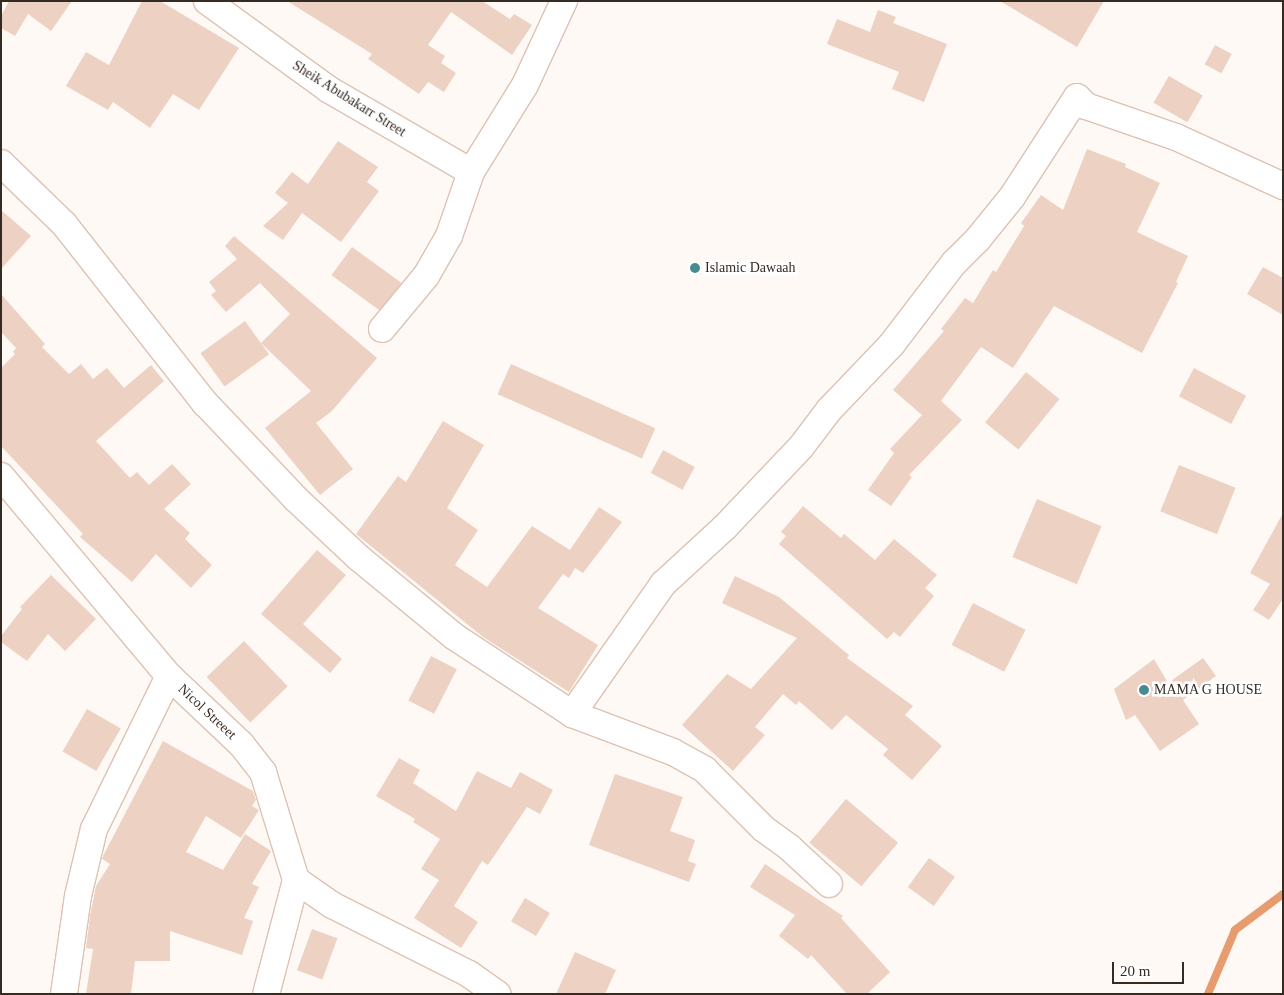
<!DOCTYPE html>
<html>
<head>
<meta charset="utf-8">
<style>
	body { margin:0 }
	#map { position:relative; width:1284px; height:995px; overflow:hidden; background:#fef9f5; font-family:"Times New Roman",serif }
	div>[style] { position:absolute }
	.stream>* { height:8px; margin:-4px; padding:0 4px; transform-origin:4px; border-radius:4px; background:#e79c70 }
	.building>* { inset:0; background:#edd1c2; transform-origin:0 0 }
	.roads { filter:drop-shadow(1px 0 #ddc2b3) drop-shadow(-1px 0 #ddc2b3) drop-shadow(0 1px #ddc2b3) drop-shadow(0 -1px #ddc2b3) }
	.minor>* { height:26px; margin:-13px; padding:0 13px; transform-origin:13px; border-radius:13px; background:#fff }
	.dots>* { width:14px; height:14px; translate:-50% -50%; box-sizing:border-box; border:2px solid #fff; border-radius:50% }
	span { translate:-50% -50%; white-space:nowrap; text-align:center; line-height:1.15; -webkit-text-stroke:5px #fff; paint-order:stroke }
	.street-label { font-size:14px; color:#352b25 }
	.poi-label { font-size:14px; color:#352b25 }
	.left { translate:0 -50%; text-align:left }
	.frame { position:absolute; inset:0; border:2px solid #352b25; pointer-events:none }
	.scale { position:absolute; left:1112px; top:962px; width:72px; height:22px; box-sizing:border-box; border:2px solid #352b25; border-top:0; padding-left:6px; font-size:15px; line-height:18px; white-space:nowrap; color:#352b25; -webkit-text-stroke:4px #fff; paint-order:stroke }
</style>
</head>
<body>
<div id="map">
	<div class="stream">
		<i style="left:1208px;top:994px;width:69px;rotate:-67.1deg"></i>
		<i style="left:1235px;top:930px;width:60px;rotate:-36.9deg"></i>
	</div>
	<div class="building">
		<i style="clip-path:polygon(9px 1px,72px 1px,51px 31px,28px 14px,15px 36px,1px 28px,1px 16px)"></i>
		<i style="clip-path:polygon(142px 1px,160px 1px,239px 48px,199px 110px,173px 94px,150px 128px,113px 102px,108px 110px,66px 86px,86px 52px,109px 65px)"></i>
		<i style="clip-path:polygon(287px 1px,482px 1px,510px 19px,514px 14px,532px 25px,512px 55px,451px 12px,428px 45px,445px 56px,441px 63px,456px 73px,444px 92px,428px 82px,419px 94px,368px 59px,372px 54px)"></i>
		<i style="clip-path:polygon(1000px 1px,1104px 1px,1077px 47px)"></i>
		<i style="clip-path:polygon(878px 10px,896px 17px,893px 23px,947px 44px,924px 102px,892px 89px,899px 72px,827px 44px,837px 19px,870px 32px)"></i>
		<i style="left:1215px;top:45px;width:19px;height:22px;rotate:28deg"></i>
		<i style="left:1169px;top:76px;width:39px;height:31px;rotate:30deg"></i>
		<i style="clip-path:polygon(338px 141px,378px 167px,367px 182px,379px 191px,341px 242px,302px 213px,283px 240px,263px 226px,288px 203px,275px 193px,292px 172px,308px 184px)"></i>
		<i style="clip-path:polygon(1087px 149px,1126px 164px,1125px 167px,1160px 183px,1137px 232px,1188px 256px,1176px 282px,1178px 283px,1142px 353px,1054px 306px,1013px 368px,981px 347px,941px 401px,962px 420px,909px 475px,912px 477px,891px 506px,868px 490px,894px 453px,890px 449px,922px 415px,893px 390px,944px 331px,941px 329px,965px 298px,973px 303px,993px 270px,996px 272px,1024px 226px,1021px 223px,1041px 195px,1063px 210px)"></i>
		<i style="clip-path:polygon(1px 210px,31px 236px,1px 269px)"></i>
		<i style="clip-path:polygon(234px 236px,377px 358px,332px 411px,316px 423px,353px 469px,320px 495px,265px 428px,311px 391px,261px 343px,290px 314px,260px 283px,226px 312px,211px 295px,216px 291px,209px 282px,237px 259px,225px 246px)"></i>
		<i style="left:352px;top:247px;width:61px;height:35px;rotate:36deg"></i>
		<i style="clip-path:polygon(1263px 267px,1283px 278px,1283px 315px,1247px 294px)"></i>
		<i style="clip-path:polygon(1px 294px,45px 344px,42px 347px,69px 374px,81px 364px,93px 379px,107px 368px,124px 388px,151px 365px,164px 381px,96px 441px,130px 478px,137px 472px,149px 485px,172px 464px,191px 484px,164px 509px,190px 533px,185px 539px,212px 565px,191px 588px,156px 554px,132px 582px,80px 537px,83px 534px,1px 446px,1px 368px,15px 354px,13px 352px,16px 348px,1px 332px)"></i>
		<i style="left:245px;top:321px;width:41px;height:55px;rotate:54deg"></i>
		<i style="left:511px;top:364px;width:158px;height:33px;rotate:24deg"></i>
		<i style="left:1194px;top:368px;width:59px;height:32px;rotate:28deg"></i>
		<i style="left:1026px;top:372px;width:43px;height:65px;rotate:39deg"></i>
		<i style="clip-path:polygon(443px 421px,484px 445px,447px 508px,478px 530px,455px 565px,487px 587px,532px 526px,570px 550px,599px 507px,622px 522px,583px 573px,575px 568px,569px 578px,563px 574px,538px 608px,598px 645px,569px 692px,483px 637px,356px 534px,398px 476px,406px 482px)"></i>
		<i style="left:663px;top:450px;width:36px;height:26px;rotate:28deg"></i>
		<i style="left:1179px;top:465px;width:61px;height:50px;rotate:22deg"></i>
		<i style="left:1037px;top:499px;width:70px;height:63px;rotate:23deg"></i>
		<i style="clip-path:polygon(803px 506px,841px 538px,844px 534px,875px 560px,894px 539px,937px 575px,925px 588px,934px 596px,900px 637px,894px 632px,887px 639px,779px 544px,786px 536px,781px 532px)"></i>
		<i style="clip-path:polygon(1283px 513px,1283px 599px,1269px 620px,1253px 610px,1270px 584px,1250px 573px)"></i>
		<i style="clip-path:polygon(317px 550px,346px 575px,303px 624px,342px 659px,330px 673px,261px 614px)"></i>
		<i style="clip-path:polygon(51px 575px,96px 619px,65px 651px,48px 634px,27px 661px,1px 642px,1px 636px,22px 609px,20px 607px)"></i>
		<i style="clip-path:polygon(735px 576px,779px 597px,849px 655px,847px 658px,913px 706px,905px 715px,942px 746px,912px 780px,883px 755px,888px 749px,846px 715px,832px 730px,799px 701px,796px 705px,783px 694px,755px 727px,765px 735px,733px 771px,682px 725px,727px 674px,751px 689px,797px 638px,722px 603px)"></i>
		<i style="left:973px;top:603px;width:59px;height:47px;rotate:27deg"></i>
		<i style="left:244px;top:641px;width:63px;height:52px;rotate:46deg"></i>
		<i style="left:431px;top:656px;width:29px;height:50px;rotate:27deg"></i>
		<i style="clip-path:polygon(1203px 658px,1216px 676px,1183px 700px,1199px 724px,1160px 751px,1135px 715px,1126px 720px,1114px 689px,1154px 659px,1168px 683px)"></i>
		<i style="left:87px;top:709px;width:39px;height:49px;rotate:30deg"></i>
		<i style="clip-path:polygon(163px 741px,253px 791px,256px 800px,252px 806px,259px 810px,241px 838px,206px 816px,186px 852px,223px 870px,245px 834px,271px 851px,252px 884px,259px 887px,244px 918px,253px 921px,242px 955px,170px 931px,170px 961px,135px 961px,131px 994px,86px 994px,93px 949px,86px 948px,90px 916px,96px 886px,110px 864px,102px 859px,103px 856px)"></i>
		<i style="clip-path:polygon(399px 758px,420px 770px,413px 783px,456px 811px,477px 771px,511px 788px,520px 772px,553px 790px,540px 814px,527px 807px,488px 865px,482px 861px,454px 906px,478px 922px,461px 948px,414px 918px,439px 880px,421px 869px,440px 839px,413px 822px,415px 819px,376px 796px)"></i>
		<i style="clip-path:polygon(615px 774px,683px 797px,670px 831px,695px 840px,688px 861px,696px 864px,689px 882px,589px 845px)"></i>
		<i style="left:846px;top:799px;width:68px;height:57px;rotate:40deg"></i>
		<i style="left:929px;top:858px;width:32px;height:36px;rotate:36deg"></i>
		<i style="clip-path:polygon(765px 864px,843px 916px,841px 918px,890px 972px,867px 994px,847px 994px,811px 955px,808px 959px,779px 936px,795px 915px,750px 887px)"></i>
		<i style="left:525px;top:898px;width:29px;height:27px;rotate:31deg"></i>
		<i style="left:312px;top:929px;width:27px;height:44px;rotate:20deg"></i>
		<i style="clip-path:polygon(575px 952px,616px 970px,605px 994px,556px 994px)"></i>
	</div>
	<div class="roads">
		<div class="minor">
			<i style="left:207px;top:1px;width:150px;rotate:36deg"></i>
			<i style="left:328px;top:89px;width:165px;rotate:30.1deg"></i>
			<i style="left:1px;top:163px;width:88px;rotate:44.1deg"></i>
			<i style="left:64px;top:224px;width:228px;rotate:51.8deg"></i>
			<i style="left:205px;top:403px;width:131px;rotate:46.5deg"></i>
			<i style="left:295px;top:498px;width:88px;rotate:43.2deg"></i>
			<i style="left:359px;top:558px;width:124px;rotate:39.5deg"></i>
			<i style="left:455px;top:637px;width:140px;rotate:33.3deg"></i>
			<i style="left:572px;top:714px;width:108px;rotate:20.6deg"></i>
			<i style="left:673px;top:752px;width:37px;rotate:29deg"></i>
			<i style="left:705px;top:770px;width:83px;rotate:45deg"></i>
			<i style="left:764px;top:829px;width:32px;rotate:36deg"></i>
			<i style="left:790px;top:848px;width:53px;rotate:42.7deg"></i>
			<i style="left:382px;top:329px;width:69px;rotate:-50.3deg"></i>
			<i style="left:426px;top:276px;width:46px;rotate:-60.1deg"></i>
			<i style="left:449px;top:236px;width:68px;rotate:-71deg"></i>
			<i style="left:471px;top:172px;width:102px;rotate:-58.2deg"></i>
			<i style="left:525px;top:85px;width:93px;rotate:-65.1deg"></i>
			<i style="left:1px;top:476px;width:261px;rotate:50deg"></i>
			<i style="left:169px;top:676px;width:99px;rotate:43.4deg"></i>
			<i style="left:241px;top:744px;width:36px;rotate:52deg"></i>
			<i style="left:263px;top:772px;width:113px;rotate:73deg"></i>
			<i style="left:296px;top:880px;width:118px;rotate:104.7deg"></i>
			<i style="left:572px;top:714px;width:159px;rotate:-55deg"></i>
			<i style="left:663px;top:584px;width:84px;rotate:-42.6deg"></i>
			<i style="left:725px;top:527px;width:110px;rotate:-46.5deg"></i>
			<i style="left:801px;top:447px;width:46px;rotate:-52.9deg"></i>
			<i style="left:829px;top:410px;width:91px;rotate:-46.3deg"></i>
			<i style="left:892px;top:344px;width:102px;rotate:-52.6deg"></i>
			<i style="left:954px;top:263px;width:34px;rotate:-45deg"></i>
			<i style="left:978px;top:239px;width:54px;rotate:-51deg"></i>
			<i style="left:1012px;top:197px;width:119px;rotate:-57deg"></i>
			<i style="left:1077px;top:97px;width:13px;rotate:45deg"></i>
			<i style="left:1086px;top:106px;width:95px;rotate:19deg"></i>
			<i style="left:1176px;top:137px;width:118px;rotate:24.6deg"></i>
			<i style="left:296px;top:880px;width:44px;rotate:34.8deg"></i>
			<i style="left:332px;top:905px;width:153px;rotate:26.7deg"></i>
			<i style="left:469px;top:974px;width:35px;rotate:35deg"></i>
			<i style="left:64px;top:994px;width:99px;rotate:-81.9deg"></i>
			<i style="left:78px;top:896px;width:69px;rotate:-76.6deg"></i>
			<i style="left:94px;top:829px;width:170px;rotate:-63.9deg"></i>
		</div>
	</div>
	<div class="dots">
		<i style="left:695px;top:268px;background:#458c91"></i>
		<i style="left:1144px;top:690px;background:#458c91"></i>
	</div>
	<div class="street-label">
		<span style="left:349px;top:99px;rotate:32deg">Sheik Abubakarr Street</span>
		<span style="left:207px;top:712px;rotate:43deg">Nicol Streeet</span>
	</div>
	<div class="poi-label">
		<span class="left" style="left:705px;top:268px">Islamic Dawaah</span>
		<span class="left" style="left:1154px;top:690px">MAMA G HOUSE</span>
	</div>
	<div class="frame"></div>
	<div class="scale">20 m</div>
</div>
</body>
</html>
